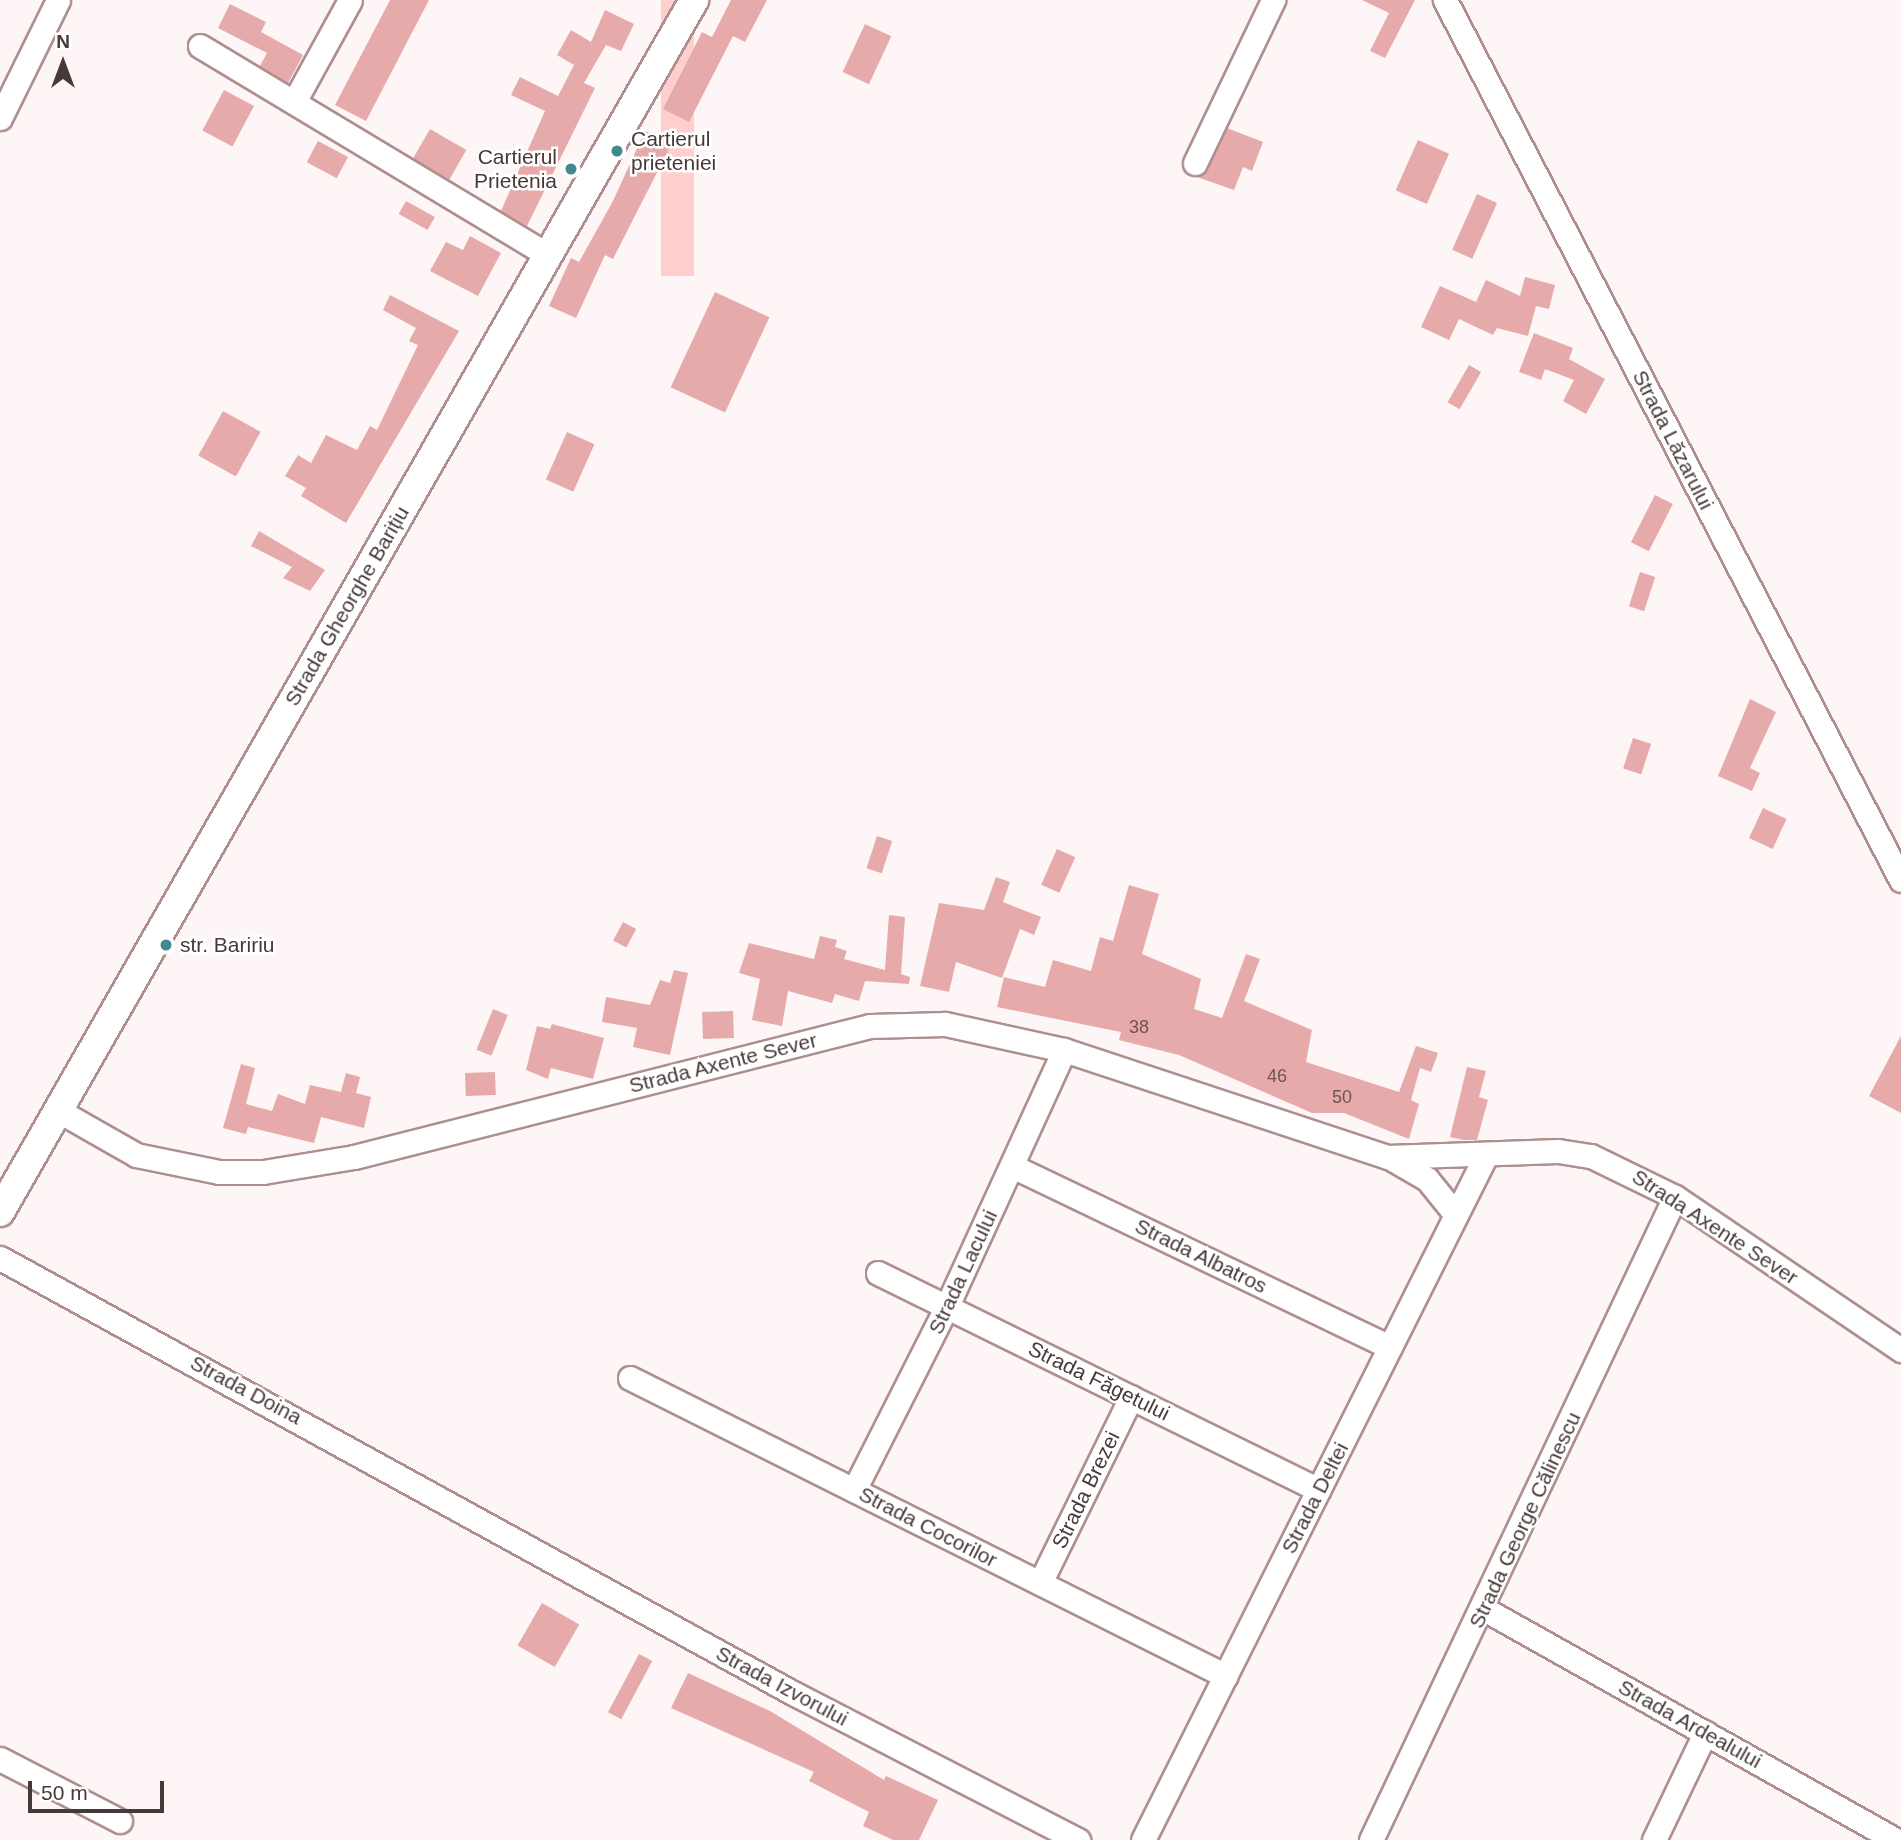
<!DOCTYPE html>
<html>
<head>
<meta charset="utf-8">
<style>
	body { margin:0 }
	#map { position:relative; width:1901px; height:1840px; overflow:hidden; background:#fef6f6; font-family:Helvetica,sans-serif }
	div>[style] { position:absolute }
	.green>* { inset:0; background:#ffcfce; transform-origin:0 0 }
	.building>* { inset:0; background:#e5aaa9; transform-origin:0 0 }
	.roads { filter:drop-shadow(2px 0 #af8e8e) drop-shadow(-2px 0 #af8e8e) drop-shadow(0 2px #af8e8e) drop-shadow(0 -2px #af8e8e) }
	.minor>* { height:23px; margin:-11.5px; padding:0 11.5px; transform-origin:11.5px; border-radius:11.5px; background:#fff }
	.major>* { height:28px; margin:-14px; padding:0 14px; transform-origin:14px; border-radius:14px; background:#fff }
	.dots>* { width:19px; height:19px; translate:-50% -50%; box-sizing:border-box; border:4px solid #fff; border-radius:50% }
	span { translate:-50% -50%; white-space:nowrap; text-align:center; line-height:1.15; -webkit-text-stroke:5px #fff; paint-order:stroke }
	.number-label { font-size:18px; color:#6e5555 }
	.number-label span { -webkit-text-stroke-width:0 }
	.poi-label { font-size:21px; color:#473939 }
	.left { translate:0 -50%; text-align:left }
	.right { translate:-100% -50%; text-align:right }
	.street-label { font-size:21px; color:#473939 }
	.north { position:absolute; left:28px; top:28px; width:70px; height:70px; -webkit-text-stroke:5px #fff; paint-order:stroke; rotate:0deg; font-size:19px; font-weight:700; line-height:28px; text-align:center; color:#473939 }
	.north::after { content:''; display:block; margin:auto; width:24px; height:32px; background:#473939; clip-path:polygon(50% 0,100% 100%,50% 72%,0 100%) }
	.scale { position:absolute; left:28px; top:1781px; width:136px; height:32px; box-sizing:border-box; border:4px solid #473939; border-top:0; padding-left:9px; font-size:21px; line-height:24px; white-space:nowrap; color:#473939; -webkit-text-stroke:5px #fff; paint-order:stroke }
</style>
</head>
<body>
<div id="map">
	<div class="green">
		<i style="left:661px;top:0;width:33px;height:276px"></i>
	</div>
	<div class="building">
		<i style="clip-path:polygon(390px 0,429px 0,366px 121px,335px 105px)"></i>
		<i style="clip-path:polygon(731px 0,767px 0,745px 42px,733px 36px,689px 122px,663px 109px,702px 32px,712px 37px)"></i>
		<i style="clip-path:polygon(1362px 0,1415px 0,1385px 58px,1370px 51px,1389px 13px)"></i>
		<i style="clip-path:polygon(230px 4px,266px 22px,261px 32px,303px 55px,288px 83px,260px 66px,267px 53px,218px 28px)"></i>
		<i style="clip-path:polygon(605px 10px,634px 24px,621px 51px,606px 45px,584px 83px,595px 88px,527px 226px,501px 211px,545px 111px,511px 95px,520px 77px,558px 96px,574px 65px,557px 55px,571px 30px,591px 42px)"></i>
		<i style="left:865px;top:24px;width:29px;height:53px;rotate:25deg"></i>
		<i style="left:224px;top:90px;width:34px;height:46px;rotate:28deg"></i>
		<i style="clip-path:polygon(1227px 128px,1263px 142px,1252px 171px,1243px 167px,1234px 190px,1197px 177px,1208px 169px)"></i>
		<i style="left:430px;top:129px;width:42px;height:34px;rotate:30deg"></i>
		<i style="clip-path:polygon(645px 131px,672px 143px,613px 259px,605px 255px,576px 318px,549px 306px,571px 258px,579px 262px,613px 201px)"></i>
		<i style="left:1418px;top:140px;width:34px;height:55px;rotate:24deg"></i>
		<i style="left:318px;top:141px;width:34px;height:24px;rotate:28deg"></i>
		<i style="left:1477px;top:194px;width:22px;height:61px;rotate:24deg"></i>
		<i style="left:406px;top:201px;width:33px;height:15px;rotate:29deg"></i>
		<i style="clip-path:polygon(470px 236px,501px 253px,478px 296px,430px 271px,446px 242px,463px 250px)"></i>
		<i style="clip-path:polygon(1525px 277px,1555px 285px,1549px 309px,1536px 306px,1528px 336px,1497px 328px,1493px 335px,1459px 319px,1449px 340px,1421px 327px,1440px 286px,1476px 302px,1486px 280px,1520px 296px)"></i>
		<i style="left:715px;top:292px;width:60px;height:105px;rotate:25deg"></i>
		<i style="clip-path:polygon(390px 295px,459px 331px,346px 523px,301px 496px,306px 488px,285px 476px,298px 455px,311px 463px,326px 435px,357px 450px,370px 426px,377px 430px,418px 345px,409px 341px,416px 328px,383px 310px)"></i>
		<i style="clip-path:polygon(1534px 333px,1573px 348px,1569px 359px,1605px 379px,1586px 414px,1563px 401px,1574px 380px,1545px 369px,1541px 380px,1519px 372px)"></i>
		<i style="left:1469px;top:365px;width:14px;height:43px;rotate:30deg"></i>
		<i style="left:223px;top:411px;width:43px;height:51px;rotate:29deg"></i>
		<i style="left:567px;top:432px;width:30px;height:52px;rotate:24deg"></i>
		<i style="left:1655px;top:495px;width:20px;height:53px;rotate:27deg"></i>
		<i style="clip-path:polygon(259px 531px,325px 570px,310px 591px,283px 578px,292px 567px,251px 546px)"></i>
		<i style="left:1640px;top:572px;width:16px;height:36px;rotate:18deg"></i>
		<i style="clip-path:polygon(1750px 699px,1776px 712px,1750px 768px,1760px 773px,1752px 791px,1718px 776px)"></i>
		<i style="left:1633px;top:738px;width:19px;height:32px;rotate:18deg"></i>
		<i style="left:1763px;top:808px;width:26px;height:33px;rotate:25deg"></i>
		<i style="left:877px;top:836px;width:16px;height:34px;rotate:18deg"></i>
		<i style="left:1057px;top:849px;width:20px;height:39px;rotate:24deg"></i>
		<i style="clip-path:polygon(996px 877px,1010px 882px,1003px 902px,1041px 917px,1034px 935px,1020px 929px,1002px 978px,956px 962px,949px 992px,920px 986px,939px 903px,984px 910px)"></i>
		<i style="clip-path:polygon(1129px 885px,1159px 894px,1142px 954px,1201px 979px,1194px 1009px,1222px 1018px,1246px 954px,1260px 959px,1244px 1001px,1312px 1030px,1306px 1062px,1399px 1092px,1416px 1046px,1438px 1053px,1431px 1072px,1420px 1068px,1411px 1100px,1419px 1104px,1409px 1139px,1344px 1113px,1312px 1113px,1179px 1055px,1119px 1040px,1121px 1032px,997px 1007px,1004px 977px,1045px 987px,1053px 960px,1091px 971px,1100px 937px,1113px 941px)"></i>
		<i style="clip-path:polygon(889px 915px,905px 917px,901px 974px,910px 977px,909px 984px,865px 981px,859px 1001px,835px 994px,832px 1003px,788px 991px,782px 1026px,752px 1020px,760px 979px,739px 973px,749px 943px,814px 959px,820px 936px,837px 940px,835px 947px,847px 951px,844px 959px,885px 970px)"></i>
		<i style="left:623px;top:922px;width:15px;height:21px;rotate:28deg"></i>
		<i style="clip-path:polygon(674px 970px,688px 973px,670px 1055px,633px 1047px,637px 1028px,602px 1022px,606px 997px,650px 1005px,660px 980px,670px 983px)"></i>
		<i style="left:493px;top:1009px;width:16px;height:44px;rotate:22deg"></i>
		<i style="left:733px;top:1011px;width:27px;height:31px;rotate:88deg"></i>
		<i style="clip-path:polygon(552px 1024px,604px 1038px,593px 1079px,551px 1068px,548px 1079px,526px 1070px,537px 1026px,550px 1029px)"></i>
		<i style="clip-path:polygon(1901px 1036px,1901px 1113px,1869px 1096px)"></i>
		<i style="clip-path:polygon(241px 1064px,255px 1068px,246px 1104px,272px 1111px,278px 1094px,305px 1104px,310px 1085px,341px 1092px,346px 1073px,360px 1077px,356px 1093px,371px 1097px,364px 1128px,321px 1117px,314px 1143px,248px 1127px,246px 1134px,223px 1128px)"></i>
		<i style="clip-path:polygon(1467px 1067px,1486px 1071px,1479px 1097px,1488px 1100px,1477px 1140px,1463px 1140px,1450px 1137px)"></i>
		<i style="left:495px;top:1072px;width:23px;height:30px;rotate:88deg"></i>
		<i style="left:542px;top:1603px;width:43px;height:49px;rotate:30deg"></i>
		<i style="left:639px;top:1654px;width:15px;height:66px;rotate:28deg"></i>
		<i style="clip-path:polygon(688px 1673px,770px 1711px,884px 1780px,886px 1776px,938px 1800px,919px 1840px,893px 1840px,863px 1826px,869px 1812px,809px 1781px,814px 1772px,671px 1708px)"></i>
	</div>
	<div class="roads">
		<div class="minor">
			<i style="left:1445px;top:0;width:991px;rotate:62.61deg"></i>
			<i style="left:200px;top:46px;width:406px;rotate:31deg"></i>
			<i style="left:294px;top:102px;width:116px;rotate:-61.2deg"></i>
			<i style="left:0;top:118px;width:131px;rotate:-63.8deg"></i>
			<i style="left:1195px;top:163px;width:181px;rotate:-64.4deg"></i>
			<i style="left:59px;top:1111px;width:89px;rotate:29.7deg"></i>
			<i style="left:136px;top:1155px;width:85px;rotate:11.6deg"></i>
			<i style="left:219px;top:1172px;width:44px"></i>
			<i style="left:263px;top:1172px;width:92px;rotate:-9.4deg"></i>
			<i style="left:354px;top:1157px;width:532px;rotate:-14.25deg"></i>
			<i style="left:870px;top:1026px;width:75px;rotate:-1.5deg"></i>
			<i style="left:945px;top:1024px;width:122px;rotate:12.3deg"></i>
			<i style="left:1064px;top:1050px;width:340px;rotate:18.3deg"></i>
			<i style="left:1387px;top:1157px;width:171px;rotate:-2deg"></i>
			<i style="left:1558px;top:1151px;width:33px;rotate:9deg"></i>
			<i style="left:1591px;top:1156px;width:93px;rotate:26deg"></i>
			<i style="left:1675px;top:1197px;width:273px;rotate:34.1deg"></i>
			<i style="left:1394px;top:1160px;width:38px;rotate:30deg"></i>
			<i style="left:1427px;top:1179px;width:46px;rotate:51.1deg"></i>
			<i style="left:1012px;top:1166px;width:419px;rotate:25.6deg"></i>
			<i style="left:0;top:1258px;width:904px;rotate:28.75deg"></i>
			<i style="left:793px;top:1693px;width:321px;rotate:27.3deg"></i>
			<i style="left:878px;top:1273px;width:491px;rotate:26.2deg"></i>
			<i style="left:630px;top:1378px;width:666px;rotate:26.57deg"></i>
			<i style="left:854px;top:1490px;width:206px;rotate:-63.2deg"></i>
			<i style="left:947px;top:1306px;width:281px;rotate:-65.4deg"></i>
			<i style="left:1040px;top:1583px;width:207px;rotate:-63.9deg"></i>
			<i style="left:1484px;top:1609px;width:472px;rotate:29.3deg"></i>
			<i style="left:0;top:1759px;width:135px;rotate:27.3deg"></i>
			<i style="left:1143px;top:1840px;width:766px;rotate:-63.4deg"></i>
			<i style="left:1371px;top:1840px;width:711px;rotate:-64.7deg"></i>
			<i style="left:1654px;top:1840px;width:119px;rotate:-64.5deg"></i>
		</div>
		<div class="major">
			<i style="left:0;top:1212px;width:1397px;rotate:-60.2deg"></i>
		</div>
	</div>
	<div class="dots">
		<i style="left:617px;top:151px;background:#41898e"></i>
		<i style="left:571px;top:169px;background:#41898e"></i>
		<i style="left:166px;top:945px;background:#41898e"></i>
	</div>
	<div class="number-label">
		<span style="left:1139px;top:1027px">38</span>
		<span style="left:1277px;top:1076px">46</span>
		<span style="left:1342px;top:1097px">50</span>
	</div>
	<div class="poi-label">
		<span class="left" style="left:631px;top:151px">Cartierul<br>prieteniei</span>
		<span class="right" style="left:557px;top:169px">Cartierul<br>Prietenia</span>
		<span class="left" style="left:180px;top:945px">str. Baririu</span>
	</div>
	<div class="street-label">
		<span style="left:1673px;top:440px;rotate:63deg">Strada Lăzarului</span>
		<span style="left:347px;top:606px;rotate:-60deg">Strada Gheorghe Barițiu</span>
		<span style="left:723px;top:1063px;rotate:-14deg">Strada Axente Sever</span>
		<span style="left:1715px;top:1227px;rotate:33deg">Strada Axente Sever</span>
		<span style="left:1201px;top:1256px;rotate:26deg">Strada Albatros</span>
		<span style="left:963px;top:1272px;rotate:-65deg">Strada Lacului</span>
		<span style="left:1099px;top:1381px;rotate:26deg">Strada Făgetului</span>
		<span style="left:246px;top:1390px;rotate:28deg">Strada Doina</span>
		<span style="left:1086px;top:1490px;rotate:-64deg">Strada Brezei</span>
		<span style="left:1315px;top:1498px;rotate:-63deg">Strada Deltei</span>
		<span style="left:1525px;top:1520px;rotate:-65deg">Strada George Călinescu</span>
		<span style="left:928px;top:1527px;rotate:27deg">Strada Cocorilor</span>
		<span style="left:782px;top:1686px;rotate:28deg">Strada Izvorului</span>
		<span style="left:1690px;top:1724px;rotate:29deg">Strada Ardealului</span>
	</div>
	<div class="north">N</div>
	<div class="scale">50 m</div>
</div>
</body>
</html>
